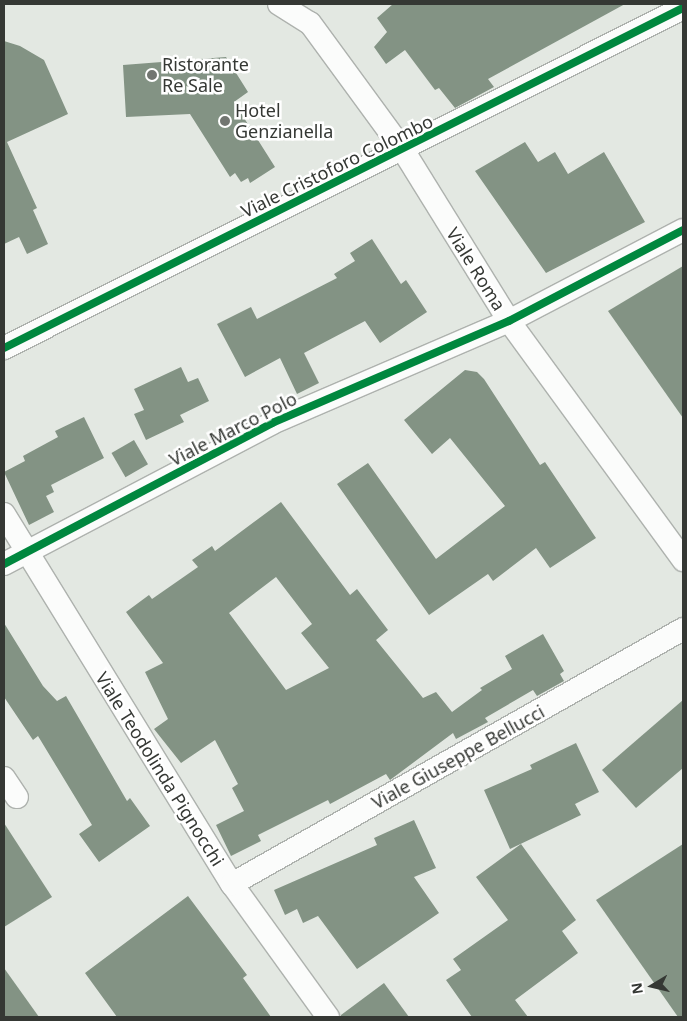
<!DOCTYPE html>
<html>
<head>
<meta charset="utf-8">
<style>
	body { margin:0 }
	#map { position:relative; width:687px; height:1021px; overflow:hidden; background:#e3e8e2; font-family:"Noto Sans",sans-serif }
	div>[style] { position:absolute }
	.building>* { inset:0; background:#839384; transform-origin:0 0 }
	.roads { filter:drop-shadow(1px 0 #aeb2ae) drop-shadow(-1px 0 #aeb2ae) drop-shadow(0 1px #aeb2ae) drop-shadow(0 -1px #aeb2ae) }
	.street>* { height:22px; margin:-11px; padding:0 11px; transform-origin:11px; border-radius:11px; background:#fbfcfb }
	.cycleway>* { height:8px; margin:-4px; padding:0 4px; transform-origin:4px; border-radius:4px; background:#00873e }
	.dots>* { width:14px; height:14px; translate:-50% -50%; box-sizing:border-box; border:2px solid #fff; border-radius:50% }
	span { translate:-50% -50%; white-space:nowrap; text-align:center; line-height:1.15; -webkit-text-stroke:5px #fff; paint-order:stroke }
	.poi-label { font-size:18px; color:#353834 }
	.left { translate:0 -50%; text-align:left }
	.street-label { font-size:18px; color:#353834 }
	.frame { position:absolute; inset:0; border:5px solid #353834; pointer-events:none }
	.north { position:absolute; left:627px; top:961px; width:50px; height:50px; -webkit-text-stroke:4px #fff; paint-order:stroke; rotate:261deg; font-size:14px; font-weight:700; line-height:20px; text-align:center; color:#353834 }
	.north::after { content:''; display:block; margin:auto; width:18px; height:22px; background:#353834; clip-path:polygon(50% 0,100% 100%,50% 72%,0 100%) }
</style>
</head>
<body>
<div id="map">
	<div class="building">
		<i style="clip-path:polygon(393px 4px,625px 4px,488px 79px,494px 87px,455px 108px,439px 88px,435px 90px,405px 50px,386px 64px,374px 47px,387px 32px,377px 18px)"></i>
		<i style="clip-path:polygon(4px 41px,20px 46px,44px 60px,68px 114px,7px 142px,37px 208px,33px 210px,48px 244px,27px 254px,19px 237px,4px 244px)"></i>
		<i style="clip-path:polygon(226px 57px,248px 92px,234px 102px,275px 167px,250px 183px,248px 178px,241px 182px,235px 173px,230px 177px,190px 114px,126px 117px,123px 65px)"></i>
		<i style="clip-path:polygon(525px 142px,538px 162px,555px 152px,568px 174px,604px 152px,645px 222px,546px 273px,475px 171px)"></i>
		<i style="clip-path:polygon(372px 239px,401px 284px,406px 280px,427px 312px,380px 343px,365px 321px,304px 353px,319px 383px,297px 394px,280px 358px,245px 377px,217px 324px,251px 307px,257px 319px,337px 278px,334px 274px,355px 261px,350px 253px)"></i>
		<i style="clip-path:polygon(683px 266px,683px 418px,608px 311px)"></i>
		<i style="clip-path:polygon(181px 367px,188px 382px,198px 378px,209px 401px,180px 415px,184px 422px,146px 440px,134px 414px,144px 410px,134px 389px)"></i>
		<i style="clip-path:polygon(465px 370px,477px 372px,484px 379px,540px 465px,545px 462px,596px 538px,550px 568px,536px 548px,493px 581px,488px 574px,429px 615px,337px 484px,368px 463px,436px 559px,505px 506px,450px 438px,432px 454px,404px 420px)"></i>
		<i style="clip-path:polygon(84px 417px,104px 458px,51px 485px,54px 492px,46px 496px,54px 512px,29px 525px,4px 472px,25px 461px,23px 456px,58px 437px,55px 431px)"></i>
		<i style="left:134px;top:440px;width:28px;height:26px;rotate:60deg"></i>
		<i style="clip-path:polygon(evenodd,281px 502px,350px 595px,357px 589px,388px 630px,376px 640px,423px 698px,436px 692px,452px 712px,482px 690px,480px 688px,512px 669px,505px 656px,543px 634px,564px 671px,560px 674px,564px 681px,537px 696px,533px 690px,485px 718px,488px 722px,456px 739px,453px 733px,390px 780px,386px 774px,330px 804px,328px 800px,258px 835px,261px 841px,231px 856px,216px 825px,244px 811px,232px 788px,238px 784px,215px 740px,181px 763px,154px 729px,168px 719px,145px 672px,163px 663px,126px 612px,149px 595px,152px 599px,198px 567px,192px 560px,212px 546px,215px 551px,281px 502px,276px 577px,312px 624px,301px 633px,329px 668px,286px 690px,229px 613px,276px 577px)"></i>
		<i style="clip-path:polygon(4px 623px,43px 686px,57px 701px,66px 696px,127px 801px,130px 798px,150px 826px,99px 862px,79px 834px,92px 825px,38px 736px,33px 740px,4px 697px)"></i>
		<i style="clip-path:polygon(683px 700px,683px 768px,636px 808px,602px 770px)"></i>
		<i style="clip-path:polygon(576px 743px,599px 792px,575px 804px,581px 815px,510px 849px,484px 790px,532px 769px,530px 765px)"></i>
		<i style="clip-path:polygon(414px 820px,436px 868px,414px 877px,439px 913px,357px 969px,318px 916px,303px 923px,297px 909px,285px 915px,274px 890px,377px 845px,374px 838px)"></i>
		<i style="clip-path:polygon(4px 823px,52px 897px,4px 927px)"></i>
		<i style="clip-path:polygon(521px 844px,576px 920px,562px 931px,578px 953px,515px 1000px,528px 1017px,472px 1017px,446px 980px,461px 970px,453px 959px,508px 920px,476px 877px)"></i>
		<i style="clip-path:polygon(683px 844px,683px 1017px,678px 1017px,596px 900px)"></i>
		<i style="clip-path:polygon(188px 896px,247px 975px,243px 978px,271px 1017px,117px 1017px,85px 973px)"></i>
		<i style="clip-path:polygon(4px 968px,39px 1017px,4px 1017px)"></i>
		<i style="clip-path:polygon(384px 983px,409px 1017px,341px 1017px,341px 1015px)"></i>
	</div>
	<div class="roads">
		<div class="street">
			<i style="left:279px;top:4px;width:36px;rotate:32deg"></i>
			<i style="left:310px;top:23px;width:157px;rotate:53.8deg"></i>
			<i style="left:403px;top:150px;width:201px;rotate:58.2deg"></i>
			<i style="left:509px;top:321px;width:296px;rotate:53.9deg"></i>
			<i style="left:4px;top:348px;width:759px;rotate:-26.6deg"></i>
			<i style="left:4px;top:514px;width:435px;rotate:58.4deg"></i>
			<i style="left:232px;top:884px;width:164px;rotate:54.2deg"></i>
			<i style="left:4px;top:564px;width:303px;rotate:-27.7deg"></i>
			<i style="left:272px;top:423px;width:258px;rotate:-23.3deg"></i>
			<i style="left:509px;top:321px;width:196px;rotate:-27.6deg"></i>
			<i style="left:4px;top:778px;width:23px;rotate:56deg"></i>
			<i style="left:232px;top:884px;width:518px;rotate:-29.48deg"></i>
		</div>
	</div>
	<div class="cycleway">
		<i style="left:4px;top:348px;width:759px;rotate:-26.6deg"></i>
		<i style="left:4px;top:564px;width:303px;rotate:-27.7deg"></i>
		<i style="left:272px;top:423px;width:258px;rotate:-23.3deg"></i>
		<i style="left:509px;top:321px;width:196px;rotate:-27.6deg"></i>
	</div>
	<div class="dots">
		<i style="left:152px;top:75px;background:#727671"></i>
		<i style="left:225px;top:121px;background:#727671"></i>
	</div>
	<div class="poi-label">
		<span class="left" style="left:162px;top:75px">Ristorante<br>Re Sale</span>
		<span class="left" style="left:235px;top:121px">Hotel<br>Genzianella</span>
	</div>
	<div class="street-label">
		<span style="left:337px;top:166px;rotate:-26deg">Viale Cristoforo Colombo</span>
		<span style="left:476px;top:269px;rotate:58deg">Viale Roma</span>
		<span style="left:233px;top:429px;rotate:-27deg">Viale Marco Polo</span>
		<span style="left:458px;top:757px;rotate:-29deg">Viale Giuseppe Bellucci</span>
		<span style="left:160px;top:769px;rotate:58deg">Viale Teodolinda Pignocchi</span>
	</div>
	<div class="frame"></div>
	<div class="north">N</div>
</div>
</body>
</html>
